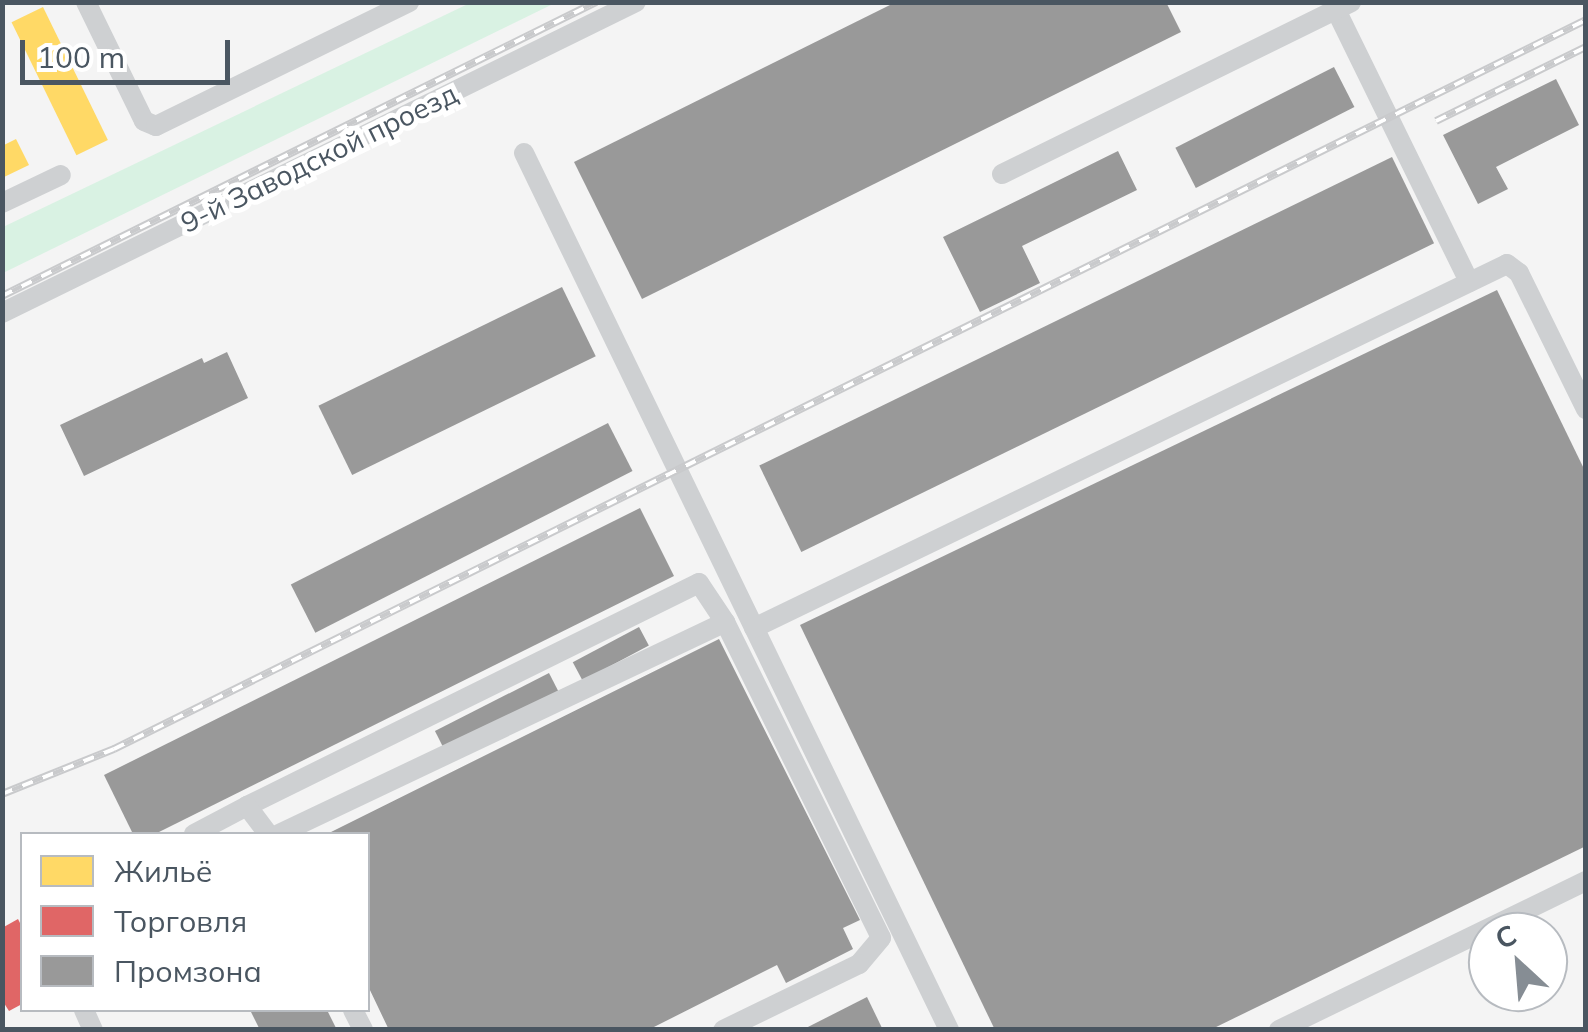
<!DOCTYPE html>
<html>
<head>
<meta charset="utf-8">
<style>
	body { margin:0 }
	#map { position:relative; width:1588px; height:1032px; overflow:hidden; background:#f4f4f4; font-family:Mulish,sans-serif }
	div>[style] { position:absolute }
	.green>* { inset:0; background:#d9f2e3 }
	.homes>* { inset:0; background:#ffd966; transform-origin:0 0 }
	.shops>* { inset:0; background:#e06666 }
	.industry>* { inset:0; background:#999; transform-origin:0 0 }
	.minor>* { height:20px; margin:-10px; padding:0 10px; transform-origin:10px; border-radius:10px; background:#ced0d2 }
	.rail>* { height:8px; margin-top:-4px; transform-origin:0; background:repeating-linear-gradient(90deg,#fff 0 11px,#c9cacc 0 22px); box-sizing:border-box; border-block:2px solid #c9cacc }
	span { translate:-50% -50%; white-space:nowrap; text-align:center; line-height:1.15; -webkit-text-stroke:10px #fff; paint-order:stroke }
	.street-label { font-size:28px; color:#4a5661 }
	.frame { position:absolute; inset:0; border:5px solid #4a5661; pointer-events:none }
	.legend { position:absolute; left:20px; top:832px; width:350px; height:180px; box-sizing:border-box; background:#fff; border:2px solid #b7bbc0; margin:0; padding:12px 18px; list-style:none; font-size:30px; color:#4a5661 }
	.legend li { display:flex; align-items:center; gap:20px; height:50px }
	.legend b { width:50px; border:2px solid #b7bbc0 }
	.north { position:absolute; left:1468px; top:912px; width:100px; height:100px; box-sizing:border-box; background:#fff; border:2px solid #b7bbc0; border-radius:50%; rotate:334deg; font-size:28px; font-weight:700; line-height:40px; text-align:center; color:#4a5661 }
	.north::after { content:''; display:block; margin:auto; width:35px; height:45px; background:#868d94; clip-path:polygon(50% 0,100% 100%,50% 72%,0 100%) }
	.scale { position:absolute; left:20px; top:40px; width:210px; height:45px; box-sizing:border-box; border:5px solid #4a5661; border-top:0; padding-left:12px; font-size:30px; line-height:35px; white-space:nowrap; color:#4a5661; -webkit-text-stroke:8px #fff; paint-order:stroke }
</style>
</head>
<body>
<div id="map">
	<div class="green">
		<i style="clip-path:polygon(470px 3px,555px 3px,3px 273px,3px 227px)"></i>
	</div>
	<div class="homes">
		<i style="left:43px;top:7px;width:148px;height:35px;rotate:64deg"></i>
		<i style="clip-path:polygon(16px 139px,29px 165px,2px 178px,2px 146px)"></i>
	</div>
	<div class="shops">
		<i style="clip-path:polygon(18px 919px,22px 927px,22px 1004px,9px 1011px,2px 1000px,2px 928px)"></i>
	</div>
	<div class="industry">
		<i style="clip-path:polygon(896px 2px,1166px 2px,1181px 32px,642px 299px,574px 162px)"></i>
		<i style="left:1334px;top:67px;width:45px;height:178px;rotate:63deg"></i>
		<i style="clip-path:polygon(1556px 79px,1579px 125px,1496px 167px,1508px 189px,1478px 204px,1443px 135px)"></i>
		<i style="clip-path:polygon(1118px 151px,1137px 190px,1022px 246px,1040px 283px,980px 312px,943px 237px)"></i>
		<i style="left:1392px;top:157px;width:96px;height:704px;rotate:64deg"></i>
		<i style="left:562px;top:287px;width:77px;height:271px;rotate:64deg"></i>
		<i style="clip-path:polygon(1497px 290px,1586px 473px,1586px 846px,1210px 1030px,995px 1030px,800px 625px)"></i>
		<i style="clip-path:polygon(227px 352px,248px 398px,84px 476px,60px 425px,202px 358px,204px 363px)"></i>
		<i style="left:608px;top:423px;width:54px;height:356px;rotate:63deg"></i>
		<i style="clip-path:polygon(640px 508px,674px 576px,155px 834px,133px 834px,104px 775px)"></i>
		<i style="left:639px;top:627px;width:21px;height:75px;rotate:62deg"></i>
		<i style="clip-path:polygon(719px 639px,860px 920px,843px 928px,853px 949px,786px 983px,777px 965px,648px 1030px,389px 1030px,368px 986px,368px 834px,327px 834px)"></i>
		<i style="left:549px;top:673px;width:22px;height:128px;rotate:63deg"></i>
		<i style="clip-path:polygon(867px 997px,882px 1028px,879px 1030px,802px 1030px)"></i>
		<i style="clip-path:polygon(250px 1010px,327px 1010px,337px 1030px,260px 1030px)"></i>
	</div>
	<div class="minor">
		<i style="left:86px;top:2px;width:132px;rotate:64deg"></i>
		<i style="left:144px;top:121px;width:13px;rotate:23deg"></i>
		<i style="left:156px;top:126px;width:282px;rotate:-26.1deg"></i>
		<i style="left:1336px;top:10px;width:303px;rotate:63.9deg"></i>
		<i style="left:524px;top:153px;width:975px;rotate:64.14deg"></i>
		<i style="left:1002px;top:174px;width:389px;rotate:-26.2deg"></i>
		<i style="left:2px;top:203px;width:65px;rotate:-25.4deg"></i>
		<i style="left:2px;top:313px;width:706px;rotate:-26.13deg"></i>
		<i style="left:754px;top:628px;width:836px;rotate:-25.8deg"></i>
		<i style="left:1507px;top:264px;width:15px;rotate:37deg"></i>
		<i style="left:1519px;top:273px;width:152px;rotate:63.8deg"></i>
		<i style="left:247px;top:806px;width:504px;rotate:-26.26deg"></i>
		<i style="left:699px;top:583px;width:47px;rotate:56.3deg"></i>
		<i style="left:725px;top:622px;width:352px;rotate:63.7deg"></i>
		<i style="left:881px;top:938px;width:34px;rotate:130deg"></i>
		<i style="left:859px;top:964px;width:151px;rotate:154.1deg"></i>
		<i style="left:194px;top:834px;width:60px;rotate:-27.8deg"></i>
		<i style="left:247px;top:806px;width:35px;rotate:53deg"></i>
		<i style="left:279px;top:834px;width:494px;rotate:-25.4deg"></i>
		<i style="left:84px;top:1010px;width:22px;rotate:66deg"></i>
		<i style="left:353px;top:1010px;width:22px;rotate:63deg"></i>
		<i style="left:1279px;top:1030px;width:341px;rotate:-25.9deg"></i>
	</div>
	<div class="rail">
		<i style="left:1436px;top:121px;width:167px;rotate:-26.3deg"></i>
		<i style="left:2px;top:296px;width:663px;rotate:-26.33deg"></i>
		<i style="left:2px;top:794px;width:121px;rotate:-21.9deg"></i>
		<i style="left:114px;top:749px;width:1643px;rotate:-26.35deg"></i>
	</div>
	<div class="street-label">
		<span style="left:319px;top:158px;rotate:-26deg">9-й Заводской проезд</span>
	</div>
	<div class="frame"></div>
	<ul class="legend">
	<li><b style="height:28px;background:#ffd966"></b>Жильё</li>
	<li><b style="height:28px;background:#e06666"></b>Торговля</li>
	<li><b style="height:28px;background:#999"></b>Промзона</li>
	</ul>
	<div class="north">С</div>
	<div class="scale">100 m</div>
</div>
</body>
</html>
